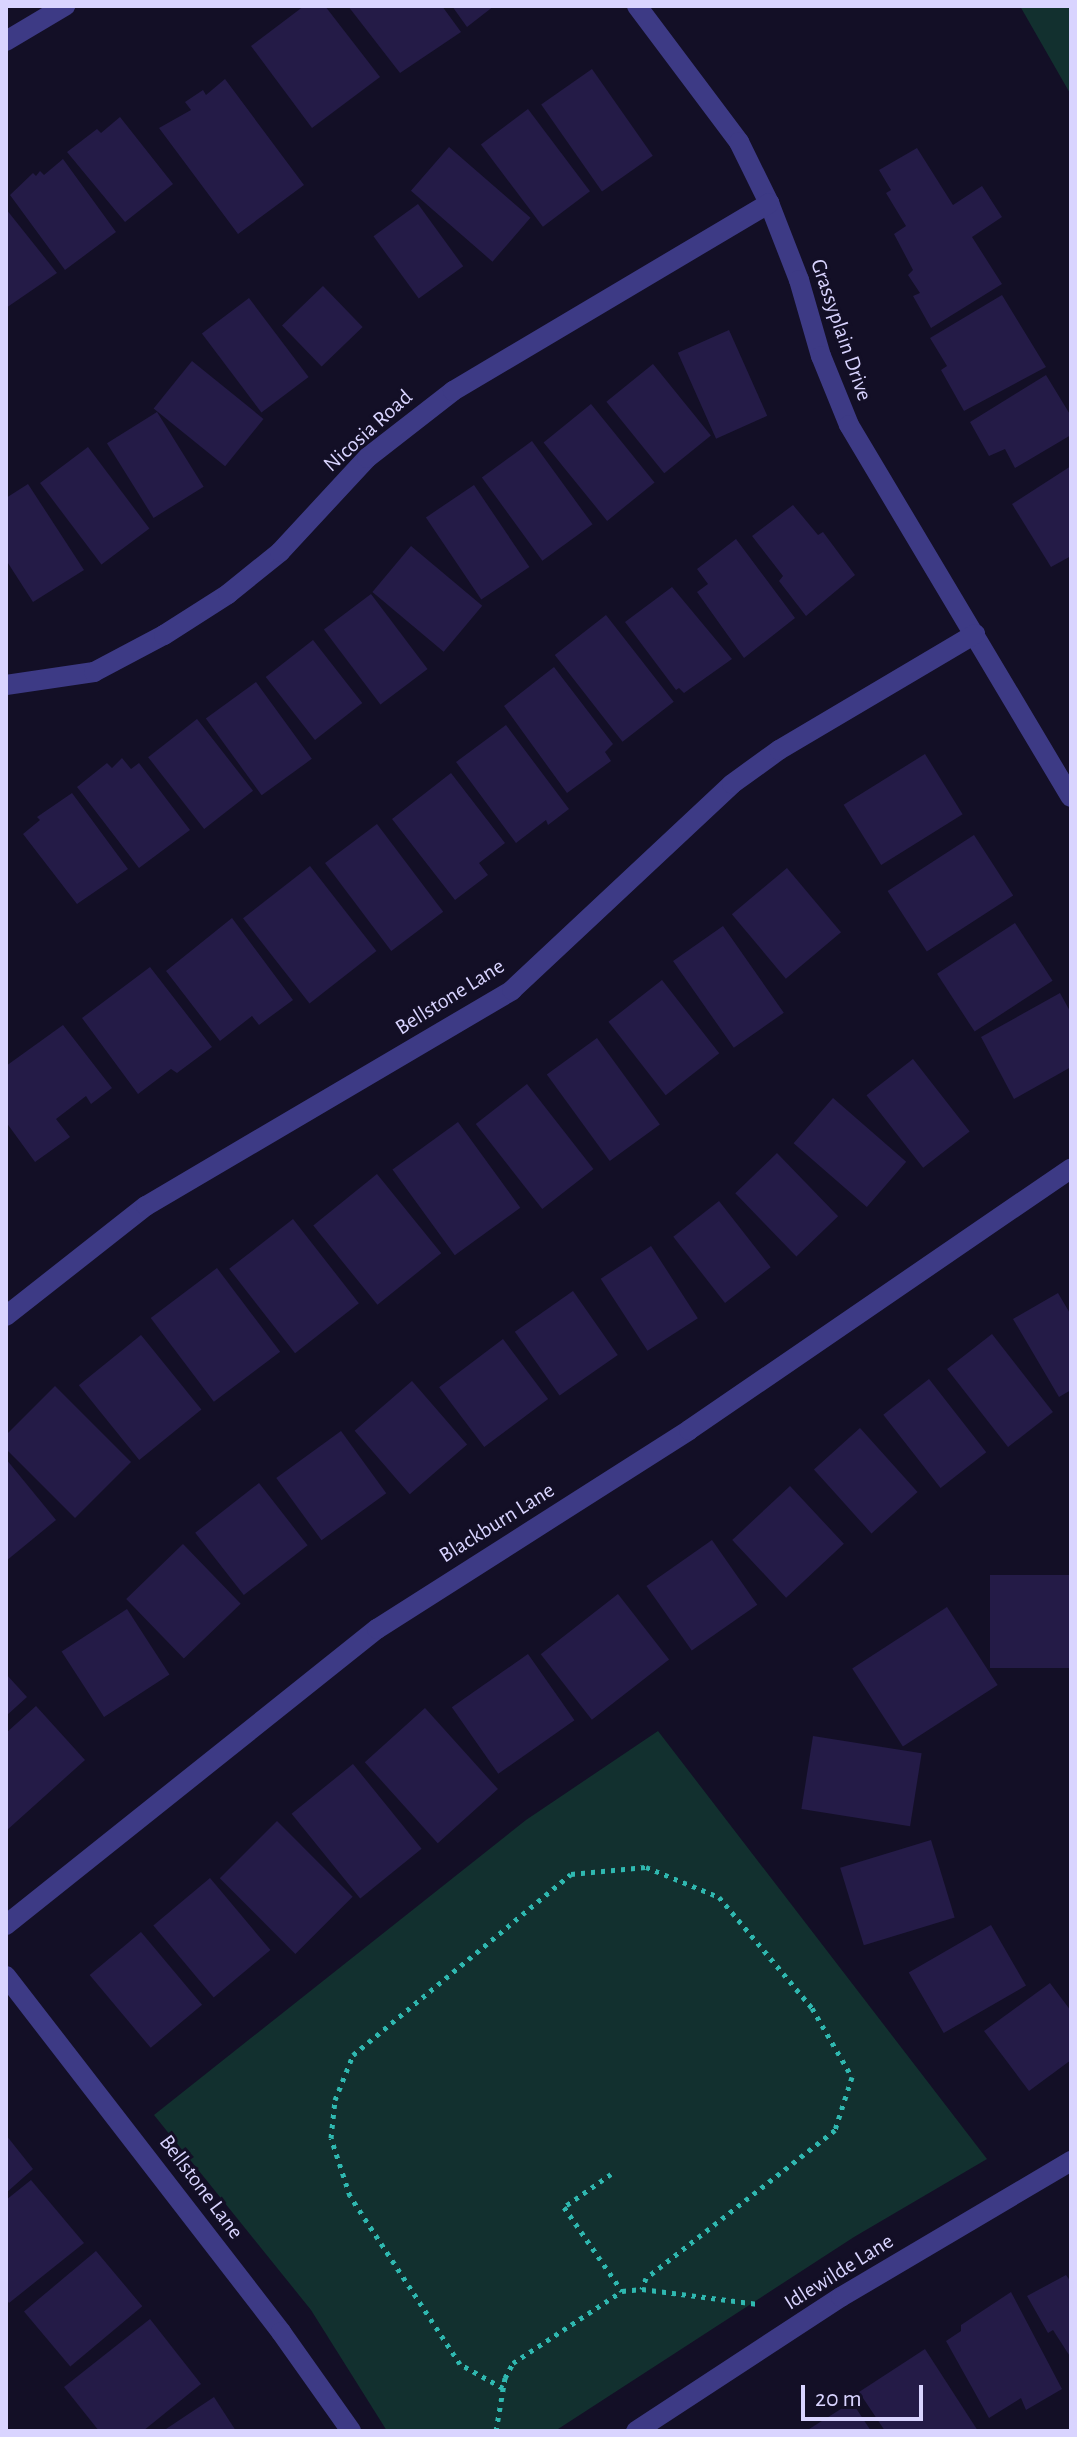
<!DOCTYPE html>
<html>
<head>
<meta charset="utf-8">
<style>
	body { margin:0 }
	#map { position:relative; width:1077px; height:2437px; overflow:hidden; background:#130f26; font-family:"Alegreya Sans",sans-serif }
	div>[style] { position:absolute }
	.green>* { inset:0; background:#12302f }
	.building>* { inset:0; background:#241b47; transform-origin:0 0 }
	.path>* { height:5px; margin-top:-2.5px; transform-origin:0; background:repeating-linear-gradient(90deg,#2fb8b0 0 4px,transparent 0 10px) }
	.minor>* { height:20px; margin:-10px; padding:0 10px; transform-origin:10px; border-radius:10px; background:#3d3a85 }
	.tertiary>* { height:20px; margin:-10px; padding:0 10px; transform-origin:10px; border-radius:10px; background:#3d3a85 }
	span { translate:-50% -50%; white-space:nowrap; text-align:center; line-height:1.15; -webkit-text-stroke:6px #130f26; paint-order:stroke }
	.street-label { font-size:22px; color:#d9d4ff }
	.frame { position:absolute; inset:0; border:8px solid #d9d4ff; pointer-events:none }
	.scale { position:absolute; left:801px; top:2385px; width:122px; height:36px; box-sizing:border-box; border:4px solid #d9d4ff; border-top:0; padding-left:10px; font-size:24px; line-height:28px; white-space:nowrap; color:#d9d4ff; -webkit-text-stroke:6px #130f26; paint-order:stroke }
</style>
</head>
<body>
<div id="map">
	<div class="green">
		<i style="clip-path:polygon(1020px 6px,1071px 6px,1071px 95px)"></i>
		<i style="clip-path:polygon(658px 1731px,987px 2159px,854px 2237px,555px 2431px,387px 2431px,311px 2310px,154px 2115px,526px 1820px)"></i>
	</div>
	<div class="building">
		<i style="clip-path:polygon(304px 6px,325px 6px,380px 77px,312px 128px,251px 46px)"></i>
		<i style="clip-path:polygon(348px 6px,442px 6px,461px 32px,400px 73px)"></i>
		<i style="clip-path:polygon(452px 6px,494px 6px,467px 27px)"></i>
		<i style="left:592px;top:69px;width:106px;height:62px;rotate:55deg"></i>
		<i style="clip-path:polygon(225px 79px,304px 185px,238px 234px,159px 128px,191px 110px,185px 102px,203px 90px,206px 95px)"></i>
		<i style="left:528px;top:109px;width:103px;height:59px;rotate:53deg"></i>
		<i style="clip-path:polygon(120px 117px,173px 184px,125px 222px,67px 152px,97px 129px,101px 133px)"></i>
		<i style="left:449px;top:147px;width:108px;height:58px;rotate:41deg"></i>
		<i style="clip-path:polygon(917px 148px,953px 205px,982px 186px,1002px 217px,972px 237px,1002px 284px,931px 328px,913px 296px,920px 293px,908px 275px,913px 270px,894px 234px,906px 226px,886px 193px,891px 190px,879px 170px)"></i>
		<i style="clip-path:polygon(63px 159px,116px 232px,65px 270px,10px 195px,33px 173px,36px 176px,40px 171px,44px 175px)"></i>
		<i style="left:418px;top:204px;width:77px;height:55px;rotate:54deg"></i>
		<i style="clip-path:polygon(6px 209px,57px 273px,6px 308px)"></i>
		<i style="left:323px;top:286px;width:57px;height:57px;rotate:46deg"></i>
		<i style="clip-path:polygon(1002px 295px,1046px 367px,964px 411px,941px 370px,947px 366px,930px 338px)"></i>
		<i style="left:249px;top:298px;width:99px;height:59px;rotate:53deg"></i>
		<i style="left:729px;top:330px;width:94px;height:56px;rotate:66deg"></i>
		<i style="left:192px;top:361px;width:92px;height:61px;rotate:39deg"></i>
		<i style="left:653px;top:364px;width:92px;height:60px;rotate:51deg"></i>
		<i style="clip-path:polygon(1046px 375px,1071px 416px,1071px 435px,1015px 468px,1005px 449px,989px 456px,970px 422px)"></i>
		<i style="left:591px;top:404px;width:101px;height:61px;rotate:51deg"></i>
		<i style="left:157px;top:412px;width:88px;height:59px;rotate:58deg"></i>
		<i style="left:532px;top:441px;width:103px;height:62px;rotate:54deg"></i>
		<i style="left:88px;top:447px;width:102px;height:60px;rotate:53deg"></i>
		<i style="clip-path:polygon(1071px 466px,1071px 556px,1051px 567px,1012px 504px)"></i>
		<i style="clip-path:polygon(28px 484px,84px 570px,33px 602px,6px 560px,6px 498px)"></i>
		<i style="left:474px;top:485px;width:99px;height:58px;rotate:56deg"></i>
		<i style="clip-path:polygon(793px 505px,818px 535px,823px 532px,855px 575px,806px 616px,779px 581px,783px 576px,752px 536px)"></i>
		<i style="clip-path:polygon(736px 539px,795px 618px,744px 658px,697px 592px,708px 584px,697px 569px)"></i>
		<i style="left:411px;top:546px;width:93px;height:60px;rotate:40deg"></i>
		<i style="clip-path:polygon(672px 587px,732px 659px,684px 693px,679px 688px,676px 690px,625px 622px)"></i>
		<i style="left:371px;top:594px;width:94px;height:59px;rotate:53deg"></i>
		<i style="left:606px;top:615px;width:110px;height:65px;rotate:52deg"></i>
		<i style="left:313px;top:640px;width:80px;height:60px;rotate:52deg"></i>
		<i style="clip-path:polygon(554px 667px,613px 744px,605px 752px,611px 761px,567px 793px,504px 706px)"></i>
		<i style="left:256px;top:682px;width:95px;height:62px;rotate:54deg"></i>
		<i style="left:197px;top:719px;width:91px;height:62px;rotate:52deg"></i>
		<i style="clip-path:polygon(506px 725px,569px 809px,548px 825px,546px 820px,516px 843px,456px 762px)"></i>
		<i style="left:925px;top:754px;width:71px;height:96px;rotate:58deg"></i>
		<i style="clip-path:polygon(122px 758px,131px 769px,139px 763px,190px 830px,139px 868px,77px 787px,107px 763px,112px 768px)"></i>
		<i style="clip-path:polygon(451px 773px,505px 843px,479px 863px,488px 875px,455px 900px,392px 819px)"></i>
		<i style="clip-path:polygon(72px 793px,128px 869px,77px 904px,23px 834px,40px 820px,37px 817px)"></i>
		<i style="left:377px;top:824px;width:110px;height:65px;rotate:53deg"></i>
		<i style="left:974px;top:835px;width:72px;height:103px;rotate:57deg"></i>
		<i style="left:310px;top:866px;width:108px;height:85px;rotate:52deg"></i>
		<i style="left:787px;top:868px;width:84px;height:72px;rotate:50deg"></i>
		<i style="clip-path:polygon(232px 918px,293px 1000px,259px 1025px,252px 1016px,220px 1041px,166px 971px)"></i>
		<i style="left:1015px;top:923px;width:69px;height:93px;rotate:57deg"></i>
		<i style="left:723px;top:926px;width:106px;height:61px;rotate:55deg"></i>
		<i style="clip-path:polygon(150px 967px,212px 1047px,177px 1073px,171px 1069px,138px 1094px,82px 1018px)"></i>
		<i style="left:662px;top:980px;width:93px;height:68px;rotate:52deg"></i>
		<i style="clip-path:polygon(1060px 993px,1071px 1013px,1071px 1067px,1014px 1099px,981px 1037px)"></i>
		<i style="clip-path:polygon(63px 1025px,112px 1088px,91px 1104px,86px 1096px,56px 1119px,70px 1137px,35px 1162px,6px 1122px,6px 1066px)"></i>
		<i style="left:597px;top:1038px;width:107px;height:62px;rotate:54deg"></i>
		<i style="left:913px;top:1059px;width:92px;height:59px;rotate:52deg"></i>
		<i style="left:527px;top:1084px;width:108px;height:65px;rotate:52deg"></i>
		<i style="left:833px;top:1098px;width:97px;height:60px;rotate:41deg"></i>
		<i style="left:458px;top:1122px;width:106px;height:81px;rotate:54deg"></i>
		<i style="left:777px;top:1153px;width:88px;height:58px;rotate:46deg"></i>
		<i style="left:377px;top:1174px;width:102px;height:82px;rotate:51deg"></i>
		<i style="left:719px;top:1201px;width:84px;height:58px;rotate:52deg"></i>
		<i style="left:293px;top:1219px;width:107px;height:81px;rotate:52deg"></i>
		<i style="left:651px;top:1246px;width:86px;height:60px;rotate:57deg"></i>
		<i style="left:217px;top:1268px;width:105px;height:83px;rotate:53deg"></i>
		<i style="left:573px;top:1291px;width:78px;height:71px;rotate:55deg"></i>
		<i style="clip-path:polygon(1058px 1293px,1071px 1315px,1071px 1390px,1059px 1397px,1013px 1319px)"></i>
		<i style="left:992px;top:1334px;width:99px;height:57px;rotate:52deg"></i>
		<i style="left:141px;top:1335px;width:96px;height:80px;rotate:51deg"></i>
		<i style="left:503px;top:1339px;width:75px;height:80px;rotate:53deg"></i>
		<i style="left:929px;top:1379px;width:93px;height:58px;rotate:52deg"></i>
		<i style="left:412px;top:1381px;width:84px;height:76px;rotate:49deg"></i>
		<i style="clip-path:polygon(55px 1386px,131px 1462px,75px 1518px,6px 1449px,6px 1435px)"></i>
		<i style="left:860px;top:1428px;width:86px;height:62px;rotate:48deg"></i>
		<i style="left:341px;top:1431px;width:77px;height:80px;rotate:54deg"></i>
		<i style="clip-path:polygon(6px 1459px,56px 1520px,6px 1561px)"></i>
		<i style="left:259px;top:1483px;width:79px;height:81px;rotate:52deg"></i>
		<i style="left:790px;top:1486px;width:79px;height:79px;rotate:47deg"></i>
		<i style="left:712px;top:1540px;width:79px;height:80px;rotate:55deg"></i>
		<i style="left:183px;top:1544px;width:83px;height:79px;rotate:46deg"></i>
		<i style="left:1071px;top:1575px;width:93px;height:81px;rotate:90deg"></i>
		<i style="left:618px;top:1594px;width:83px;height:98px;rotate:52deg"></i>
		<i style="left:947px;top:1607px;width:93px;height:113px;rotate:57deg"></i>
		<i style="left:127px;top:1609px;width:78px;height:78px;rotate:57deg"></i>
		<i style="left:528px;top:1654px;width:81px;height:93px;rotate:55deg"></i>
		<i style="clip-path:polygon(6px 1674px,27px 1697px,6px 1716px)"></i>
		<i style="clip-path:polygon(36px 1706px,85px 1760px,6px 1831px,6px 1733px)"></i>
		<i style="left:425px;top:1708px;width:109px;height:81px;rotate:48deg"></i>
		<i style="left:813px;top:1736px;width:110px;height:74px;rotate:9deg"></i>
		<i style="left:353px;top:1764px;width:109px;height:79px;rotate:51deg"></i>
		<i style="left:277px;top:1821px;width:107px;height:81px;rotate:45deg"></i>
		<i style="left:931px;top:1840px;width:81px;height:95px;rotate:73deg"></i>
		<i style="left:210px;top:1878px;width:94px;height:74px;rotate:50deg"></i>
		<i style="left:991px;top:1925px;width:70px;height:95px;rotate:60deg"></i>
		<i style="left:141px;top:1932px;width:95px;height:67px;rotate:50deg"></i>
		<i style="clip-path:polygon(1050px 1983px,1071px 2011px,1071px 2060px,1029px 2091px,984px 2031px)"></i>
		<i style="clip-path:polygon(6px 2135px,33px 2169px,6px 2193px)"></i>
		<i style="clip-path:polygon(31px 2180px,84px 2243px,9px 2303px,6px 2299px,6px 2200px)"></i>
		<i style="left:96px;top:2251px;width:72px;height:94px;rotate:50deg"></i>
		<i style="clip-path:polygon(1066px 2275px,1071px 2282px,1071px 2358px,1053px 2330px,1048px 2333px,1027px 2296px)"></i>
		<i style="clip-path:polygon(1011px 2292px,1062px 2389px,1026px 2410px,1021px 2398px,989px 2418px,946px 2341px,961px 2331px,961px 2325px)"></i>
		<i style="clip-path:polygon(150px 2319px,201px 2384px,143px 2431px,99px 2431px,64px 2387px)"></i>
		<i style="clip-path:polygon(925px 2349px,978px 2431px,885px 2431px,859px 2392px)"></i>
		<i style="clip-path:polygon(214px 2397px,236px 2431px,163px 2431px)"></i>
		<i style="clip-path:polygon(852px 2402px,871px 2431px,806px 2431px)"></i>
	</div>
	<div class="path">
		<i style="left:611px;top:2174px;width:57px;rotate:144.9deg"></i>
		<i style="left:564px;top:2207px;width:102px;rotate:55.4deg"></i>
		<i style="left:503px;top:2388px;width:49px;rotate:-150.8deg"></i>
		<i style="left:460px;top:2364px;width:201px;rotate:-123.2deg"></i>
		<i style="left:350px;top:2196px;width:61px;rotate:-108.1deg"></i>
		<i style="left:331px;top:2138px;width:38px;rotate:-84deg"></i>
		<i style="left:335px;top:2100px;width:48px;rotate:-68.2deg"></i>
		<i style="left:353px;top:2055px;width:283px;rotate:-39.7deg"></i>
		<i style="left:571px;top:1874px;width:75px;rotate:-5.3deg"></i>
		<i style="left:646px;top:1867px;width:79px;rotate:22.3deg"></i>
		<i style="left:719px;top:1897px;width:145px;rotate:50deg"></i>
		<i style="left:812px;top:2008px;width:80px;rotate:59.9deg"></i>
		<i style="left:852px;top:2077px;width:56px;rotate:107.8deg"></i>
		<i style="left:835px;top:2130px;width:240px;rotate:141.9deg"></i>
		<i style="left:646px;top:2278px;width:12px;rotate:110deg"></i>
		<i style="left:496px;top:2431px;width:54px;rotate:-80.4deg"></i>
		<i style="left:505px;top:2378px;width:17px;rotate:-62deg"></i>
		<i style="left:513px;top:2363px;width:131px;rotate:-33.4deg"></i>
		<i style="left:622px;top:2291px;width:20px;rotate:-6deg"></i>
		<i style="left:642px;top:2289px;width:117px;rotate:7.4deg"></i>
	</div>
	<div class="minor">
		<i style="left:637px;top:6px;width:170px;rotate:53.1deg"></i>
		<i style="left:739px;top:142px;width:68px;rotate:63.8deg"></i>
		<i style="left:769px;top:203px;width:83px;rotate:68.7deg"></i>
		<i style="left:799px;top:280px;width:79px;rotate:73.9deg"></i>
		<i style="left:821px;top:356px;width:74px;rotate:67.9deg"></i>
		<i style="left:849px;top:425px;width:433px;rotate:59.2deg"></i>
		<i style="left:6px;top:685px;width:89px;rotate:-8.4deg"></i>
		<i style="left:94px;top:672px;width:79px;rotate:-27.9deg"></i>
		<i style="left:164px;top:635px;width:76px;rotate:-32.6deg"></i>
		<i style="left:228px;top:594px;width:67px;rotate:-38.9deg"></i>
		<i style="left:280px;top:552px;width:128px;rotate:-47.2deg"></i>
		<i style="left:367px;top:458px;width:109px;rotate:-37.9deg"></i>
		<i style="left:453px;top:391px;width:368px;rotate:-30.7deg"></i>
		<i style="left:6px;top:1316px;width:178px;rotate:-38.2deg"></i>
		<i style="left:146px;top:1206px;width:425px;rotate:-30.5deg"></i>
		<i style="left:512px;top:990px;width:301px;rotate:-43.1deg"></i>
		<i style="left:732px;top:784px;width:58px;rotate:-35.9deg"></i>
		<i style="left:779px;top:750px;width:228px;rotate:-30.6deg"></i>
		<i style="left:6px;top:1925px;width:475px;rotate:-38.6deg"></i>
		<i style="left:377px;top:1629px;width:370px;rotate:-32.5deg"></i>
		<i style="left:689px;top:1430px;width:463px;rotate:-34.4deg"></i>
		<i style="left:6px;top:1976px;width:450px;rotate:52.3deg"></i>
		<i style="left:281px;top:2332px;width:121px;rotate:54.7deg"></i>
		<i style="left:636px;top:2431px;width:245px;rotate:-33.2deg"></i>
		<i style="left:841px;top:2297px;width:267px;rotate:-30.6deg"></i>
	</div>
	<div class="tertiary">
		<i style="left:6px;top:41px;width:69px;rotate:-30.7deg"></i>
	</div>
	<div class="street-label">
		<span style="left:841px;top:330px;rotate:71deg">Grassyplain Drive</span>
		<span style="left:368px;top:431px;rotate:-42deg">Nicosia Road</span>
		<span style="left:450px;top:997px;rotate:-32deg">Bellstone Lane</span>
		<span style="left:497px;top:1523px;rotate:-32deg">Blackburn Lane</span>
		<span style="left:201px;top:2187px;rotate:53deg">Bellstone Lane</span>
		<span style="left:839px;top:2272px;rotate:-32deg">Idlewilde Lane</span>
	</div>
	<div class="frame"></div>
	<div class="scale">20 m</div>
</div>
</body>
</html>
